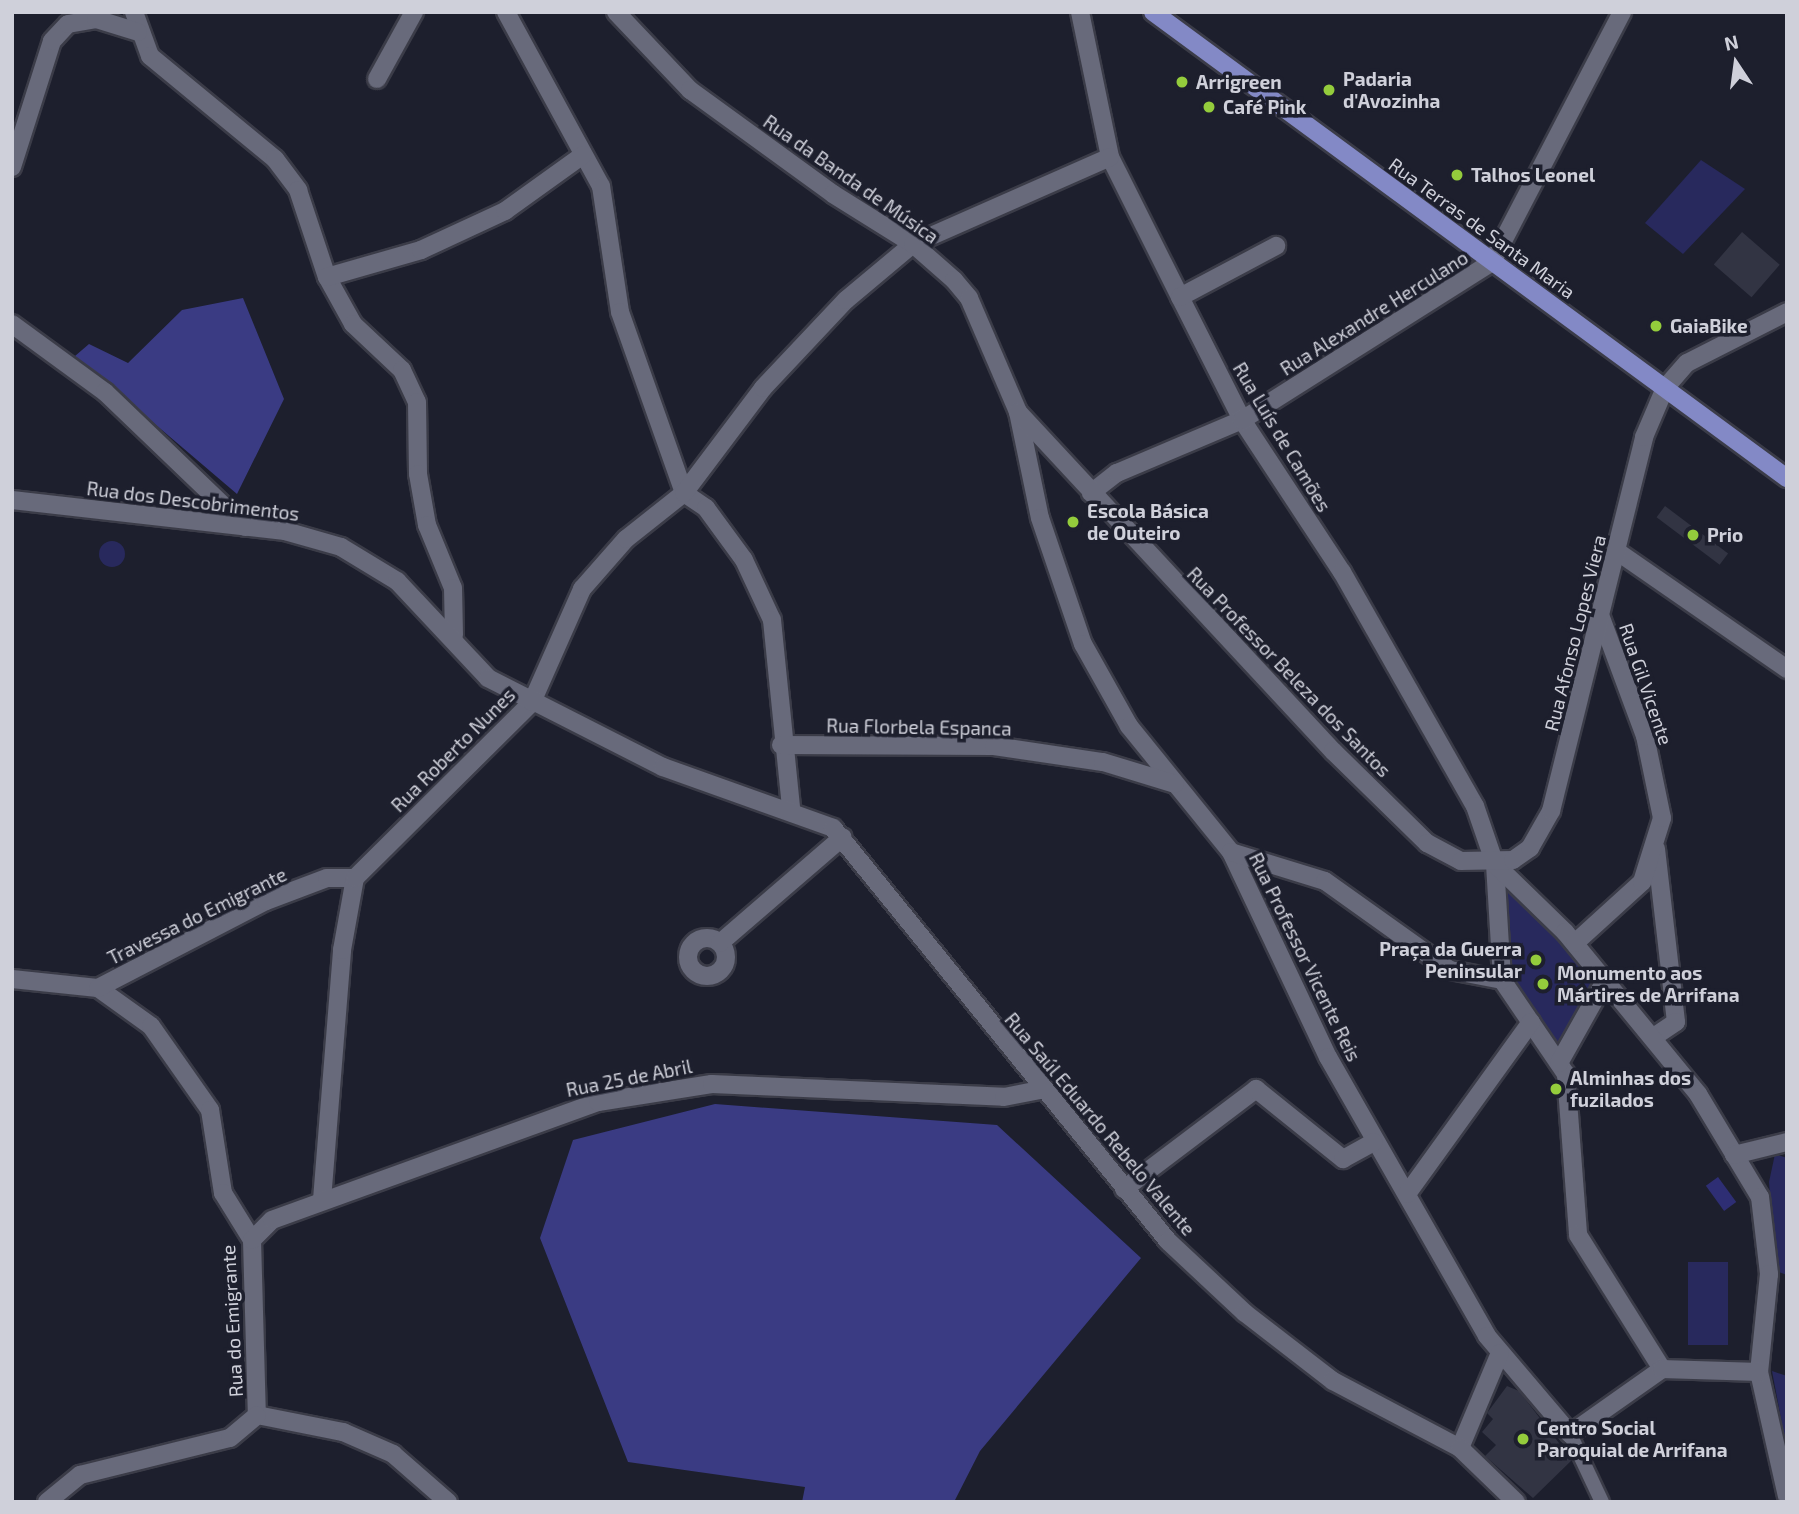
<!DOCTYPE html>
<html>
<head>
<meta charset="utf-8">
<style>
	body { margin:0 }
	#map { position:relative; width:1799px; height:1514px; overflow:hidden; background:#1d1f2d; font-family:"Exo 2",sans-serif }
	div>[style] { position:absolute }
	.green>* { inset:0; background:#28295d; transform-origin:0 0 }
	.round { border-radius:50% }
	.forest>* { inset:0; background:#3a3b83 }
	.water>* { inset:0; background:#2e2e74; transform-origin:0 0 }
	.building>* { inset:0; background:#323443; transform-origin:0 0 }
	.roads { filter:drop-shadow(2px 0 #3b3c48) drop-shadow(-2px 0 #3b3c48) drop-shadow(0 2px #3b3c48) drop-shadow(0 -2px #3b3c48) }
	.pedestrian>* { height:14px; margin:-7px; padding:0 7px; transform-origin:7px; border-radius:7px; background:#686a7b }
	.minor>* { height:18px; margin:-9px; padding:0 9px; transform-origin:9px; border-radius:9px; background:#686a7b }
	.minor>.ring { margin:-9px; padding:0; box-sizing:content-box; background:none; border:18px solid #686a7b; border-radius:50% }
	.tertiary>* { height:18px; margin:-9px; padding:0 9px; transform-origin:9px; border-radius:9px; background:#686a7b }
	.secondary>* { height:18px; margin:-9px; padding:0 9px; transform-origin:9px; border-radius:9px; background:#686a7b }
	.primary>* { height:18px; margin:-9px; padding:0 9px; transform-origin:9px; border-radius:9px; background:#8389c6 }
	.dots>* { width:19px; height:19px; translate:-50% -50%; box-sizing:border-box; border:4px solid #1d1f2d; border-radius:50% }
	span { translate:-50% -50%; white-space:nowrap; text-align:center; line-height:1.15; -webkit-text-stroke:7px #1d1f2d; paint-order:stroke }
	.poi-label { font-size:19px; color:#cfd0da; font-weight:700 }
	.left { translate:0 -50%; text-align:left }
	.right { translate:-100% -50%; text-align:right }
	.street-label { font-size:19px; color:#cfd0da }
	.frame { position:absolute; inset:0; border:14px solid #cfd0da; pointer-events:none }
	.north { position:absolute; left:1701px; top:28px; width:70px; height:70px; -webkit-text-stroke:5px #1d1f2d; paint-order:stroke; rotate:347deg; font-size:19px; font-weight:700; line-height:28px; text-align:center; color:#cfd0da }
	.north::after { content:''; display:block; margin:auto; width:24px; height:32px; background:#cfd0da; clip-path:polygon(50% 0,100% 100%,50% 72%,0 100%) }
</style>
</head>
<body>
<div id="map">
	<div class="green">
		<i style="clip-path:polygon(1701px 160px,1745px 189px,1683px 254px,1645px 223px)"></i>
		<i class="round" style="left:99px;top:541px;width:26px;height:26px"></i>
		<i style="clip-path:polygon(1499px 878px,1557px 929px,1600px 983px,1559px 1055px,1506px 976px)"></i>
		<i style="clip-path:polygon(1775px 1154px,1787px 1158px,1787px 1275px,1776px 1271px,1769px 1182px)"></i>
		<i style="left:1688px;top:1262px;width:40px;height:83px"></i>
		<i style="clip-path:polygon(1772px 1371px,1787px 1376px,1787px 1447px,1786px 1445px)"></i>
	</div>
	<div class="forest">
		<i style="clip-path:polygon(243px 298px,284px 399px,237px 494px,75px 356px,89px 344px,128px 363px,182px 310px)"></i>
		<i style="clip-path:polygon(715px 1104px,997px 1125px,1141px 1258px,980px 1451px,954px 1502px,802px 1502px,805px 1487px,628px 1462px,540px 1238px,573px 1140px)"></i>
	</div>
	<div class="water">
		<i style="left:1718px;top:1177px;width:31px;height:15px;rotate:54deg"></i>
	</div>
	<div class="building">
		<i style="left:1742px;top:232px;width:50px;height:43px;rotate:41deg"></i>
		<i style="left:1665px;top:506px;width:79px;height:14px;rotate:37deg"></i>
		<i style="clip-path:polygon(1507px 1386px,1519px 1391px,1572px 1460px,1533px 1498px,1485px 1456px,1496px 1445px,1482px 1432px,1493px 1419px,1487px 1413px)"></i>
	</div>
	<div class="roads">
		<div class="pedestrian">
			<i style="left:1570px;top:1434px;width:75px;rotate:64.8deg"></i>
		</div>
		<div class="minor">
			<i style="left:134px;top:12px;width:47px;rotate:70deg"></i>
			<i style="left:150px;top:56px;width:162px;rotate:39.5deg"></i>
			<i style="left:275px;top:159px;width:39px;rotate:53deg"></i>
			<i style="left:298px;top:190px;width:92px;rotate:71.6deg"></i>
			<i style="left:327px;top:277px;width:54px;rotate:61deg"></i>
			<i style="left:353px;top:324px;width:67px;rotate:43.2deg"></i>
			<i style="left:402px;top:370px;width:35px;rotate:65deg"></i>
			<i style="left:417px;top:402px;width:72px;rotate:89.2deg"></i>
			<i style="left:418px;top:474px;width:52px;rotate:80deg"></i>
			<i style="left:427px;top:525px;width:68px;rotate:67.6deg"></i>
			<i style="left:453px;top:588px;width:47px;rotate:88.8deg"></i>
			<i style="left:506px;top:12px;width:198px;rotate:61.4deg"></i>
			<i style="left:601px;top:186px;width:127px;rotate:81.4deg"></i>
			<i style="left:620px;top:312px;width:192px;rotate:70.5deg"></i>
			<i style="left:1080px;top:12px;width:148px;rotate:78.3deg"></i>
			<i style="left:1110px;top:157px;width:157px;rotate:63.4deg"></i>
			<i style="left:1180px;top:297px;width:138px;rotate:63.2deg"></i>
			<i style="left:1242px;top:420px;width:182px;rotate:56.7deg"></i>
			<i style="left:1342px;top:572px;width:269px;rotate:60.4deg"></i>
			<i style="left:1475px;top:806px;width:61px;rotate:71deg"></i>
			<i style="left:1495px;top:864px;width:116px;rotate:86.5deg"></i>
			<i style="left:1502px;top:980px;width:114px;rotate:55.8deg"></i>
			<i style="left:1566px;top:1074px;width:161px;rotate:85.7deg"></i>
			<i style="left:1578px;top:1235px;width:158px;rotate:57.9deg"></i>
			<i style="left:377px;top:79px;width:77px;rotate:-61.1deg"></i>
			<i style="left:12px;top:167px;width:132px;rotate:-72.4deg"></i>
			<i style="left:52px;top:41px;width:23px;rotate:-47deg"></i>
			<i style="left:68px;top:24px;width:28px;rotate:-10deg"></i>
			<i style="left:96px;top:19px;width:44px;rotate:17.2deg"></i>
			<i style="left:327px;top:277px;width:98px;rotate:-16deg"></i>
			<i style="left:421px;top:250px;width:93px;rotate:-24.9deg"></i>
			<i style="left:505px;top:211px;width:96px;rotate:-35.7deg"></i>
			<i style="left:1180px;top:297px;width:109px;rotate:-28deg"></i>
			<i style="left:12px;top:324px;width:115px;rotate:36.2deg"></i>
			<i style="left:105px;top:392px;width:195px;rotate:43.8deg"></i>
			<i style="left:1018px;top:412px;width:108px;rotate:78.3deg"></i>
			<i style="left:1040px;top:518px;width:133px;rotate:71.2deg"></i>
			<i style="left:1083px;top:644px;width:94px;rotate:60.7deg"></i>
			<i style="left:1129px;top:726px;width:162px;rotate:51deg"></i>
			<i style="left:1231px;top:852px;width:227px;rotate:64.7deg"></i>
			<i style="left:1328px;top:1057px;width:321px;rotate:60.3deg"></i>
			<i style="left:1487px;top:1336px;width:128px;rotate:49.7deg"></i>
			<i style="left:1570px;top:1434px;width:113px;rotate:-35.2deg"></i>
			<i style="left:684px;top:493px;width:27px;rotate:34deg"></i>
			<i style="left:706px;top:508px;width:64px;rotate:53.8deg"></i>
			<i style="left:744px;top:560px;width:66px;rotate:65deg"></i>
			<i style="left:772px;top:620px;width:189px;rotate:84.2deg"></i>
			<i style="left:1091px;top:493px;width:33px;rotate:-38deg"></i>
			<i style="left:1117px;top:473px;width:136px;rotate:-23deg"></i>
			<i style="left:1242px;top:420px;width:296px;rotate:-32.3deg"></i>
			<i style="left:1492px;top:262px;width:282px;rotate:-62.5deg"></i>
			<i style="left:1618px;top:552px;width:206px;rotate:34.7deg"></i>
			<i style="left:781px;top:745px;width:213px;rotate:0.3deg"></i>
			<i style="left:994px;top:746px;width:110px;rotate:8.4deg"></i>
			<i style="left:1103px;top:762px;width:75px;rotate:17deg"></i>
			<i style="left:1656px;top:849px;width:174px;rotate:83.4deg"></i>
			<i style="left:1676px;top:1022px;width:22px;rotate:146deg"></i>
			<i style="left:1231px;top:852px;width:98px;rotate:17.1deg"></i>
			<i style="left:1325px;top:881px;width:153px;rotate:35.5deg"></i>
			<i style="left:1450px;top:970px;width:53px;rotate:10.9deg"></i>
			<i style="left:1495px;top:864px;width:98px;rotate:44.2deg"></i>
			<i style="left:1565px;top:932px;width:210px;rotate:50.6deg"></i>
			<i style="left:1698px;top:1094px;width:120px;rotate:59deg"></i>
			<i style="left:1760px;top:1197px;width:78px;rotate:83.3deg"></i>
			<i style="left:1769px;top:1274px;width:99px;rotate:95.8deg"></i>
			<i style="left:1759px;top:1372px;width:127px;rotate:77.3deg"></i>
			<i class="ring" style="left:688px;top:938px;width:20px;height:20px"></i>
			<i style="left:720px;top:943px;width:162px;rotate:-40.8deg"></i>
			<i style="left:1575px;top:943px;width:91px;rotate:-42.3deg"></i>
			<i style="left:1642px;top:882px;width:67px;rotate:-72.6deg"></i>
			<i style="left:1662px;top:818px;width:84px;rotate:-101.7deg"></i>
			<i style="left:1645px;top:736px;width:126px;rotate:-110.4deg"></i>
			<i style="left:12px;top:979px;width:86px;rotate:6deg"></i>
			<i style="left:98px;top:988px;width:65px;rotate:35.6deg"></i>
			<i style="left:151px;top:1026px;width:103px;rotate:54.9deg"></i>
			<i style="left:210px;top:1110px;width:84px;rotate:81.1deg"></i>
			<i style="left:223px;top:1193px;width:55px;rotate:58.3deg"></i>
			<i style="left:252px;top:1240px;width:175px;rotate:88.4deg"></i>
			<i style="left:98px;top:988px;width:189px;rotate:-27.4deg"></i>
			<i style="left:266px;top:901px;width:65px;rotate:-20.7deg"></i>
			<i style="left:327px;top:878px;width:28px"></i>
			<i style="left:1559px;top:1063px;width:94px;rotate:-60.7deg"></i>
			<i style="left:1734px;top:1155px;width:55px;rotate:-13.8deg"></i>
			<i style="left:1124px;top:1189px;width:166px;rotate:-37.1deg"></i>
			<i style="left:1256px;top:1089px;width:112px;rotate:38.8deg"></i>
			<i style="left:1343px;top:1159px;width:35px;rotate:-29deg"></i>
			<i style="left:1407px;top:1194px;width:212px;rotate:-54.2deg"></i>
			<i style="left:322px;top:1200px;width:251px;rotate:-85.4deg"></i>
			<i style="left:342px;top:950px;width:73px;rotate:-79.8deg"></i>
			<i style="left:355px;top:878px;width:250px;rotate:-44.8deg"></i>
			<i style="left:532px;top:702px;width:124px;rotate:-66.1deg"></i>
			<i style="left:582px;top:589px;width:67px;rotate:-48.7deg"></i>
			<i style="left:626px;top:539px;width:74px;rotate:-38.4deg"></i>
			<i style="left:684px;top:493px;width:131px;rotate:-53deg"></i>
			<i style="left:763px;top:388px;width:121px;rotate:-46.7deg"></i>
			<i style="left:846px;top:300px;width:87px;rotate:-39.9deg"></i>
			<i style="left:913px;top:244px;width:215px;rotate:-23.8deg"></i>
			<i style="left:252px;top:1240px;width:28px;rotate:-45deg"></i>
			<i style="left:272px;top:1220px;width:347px;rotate:-19.9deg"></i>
			<i style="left:598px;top:1102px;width:115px;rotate:-9deg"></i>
			<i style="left:712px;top:1084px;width:292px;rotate:2.5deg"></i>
			<i style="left:1004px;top:1097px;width:37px;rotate:-11deg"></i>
			<i style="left:1662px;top:1369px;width:97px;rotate:1.8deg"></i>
			<i style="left:257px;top:1415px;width:88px;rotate:11.2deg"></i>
			<i style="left:343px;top:1432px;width:55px;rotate:23.7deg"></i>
			<i style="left:393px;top:1454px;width:73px;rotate:41.1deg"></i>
			<i style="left:1460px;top:1448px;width:103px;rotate:-67.2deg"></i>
			<i style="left:47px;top:1502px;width:43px;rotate:-39.3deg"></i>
			<i style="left:80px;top:1475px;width:154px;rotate:-13.9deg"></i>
			<i style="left:230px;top:1438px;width:35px;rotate:-40deg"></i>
		</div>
		<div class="tertiary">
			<i style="left:616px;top:12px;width:108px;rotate:46.5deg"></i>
			<i style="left:690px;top:90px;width:177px;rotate:36deg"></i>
			<i style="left:833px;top:194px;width:94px;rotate:32deg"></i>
			<i style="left:913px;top:244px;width:55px;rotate:41.3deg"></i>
			<i style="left:954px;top:280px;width:23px;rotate:50deg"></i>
			<i style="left:969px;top:298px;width:124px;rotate:66.7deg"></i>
			<i style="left:1018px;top:412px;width:463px;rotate:47.1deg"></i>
			<i style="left:1333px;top:751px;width:132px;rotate:44.4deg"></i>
			<i style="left:1427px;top:843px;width:38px;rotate:28deg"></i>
			<i style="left:1461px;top:861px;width:52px;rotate:-1.1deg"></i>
			<i style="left:1513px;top:860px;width:21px;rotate:-35deg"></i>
			<i style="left:1530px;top:848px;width:43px;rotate:-60.4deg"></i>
			<i style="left:1551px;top:811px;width:385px;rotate:-76deg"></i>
			<i style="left:1644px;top:437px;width:53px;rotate:-66.8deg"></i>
			<i style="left:12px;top:500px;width:275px;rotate:6.5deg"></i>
			<i style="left:285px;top:531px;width:58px;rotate:15.9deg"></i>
			<i style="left:341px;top:547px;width:66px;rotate:31.3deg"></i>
			<i style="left:397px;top:581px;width:133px;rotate:46.8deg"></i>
			<i style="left:488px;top:678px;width:196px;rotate:27deg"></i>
			<i style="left:663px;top:767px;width:181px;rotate:19.7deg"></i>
			<i style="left:833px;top:828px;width:532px;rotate:50.95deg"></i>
			<i style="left:1168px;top:1241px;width:105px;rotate:43.1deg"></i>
			<i style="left:1245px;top:1313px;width:111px;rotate:37.7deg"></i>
			<i style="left:1333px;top:1381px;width:144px;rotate:27.8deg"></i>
			<i style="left:1460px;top:1448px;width:78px;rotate:44deg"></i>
		</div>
		<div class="secondary">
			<i style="left:1665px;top:388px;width:33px;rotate:-49deg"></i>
			<i style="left:1687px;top:363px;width:112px;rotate:-27deg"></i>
		</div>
		<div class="primary">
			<i style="left:1153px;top:12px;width:787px;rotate:36.32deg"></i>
		</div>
	</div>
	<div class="dots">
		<i style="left:1182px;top:82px;background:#94cc3c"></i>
		<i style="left:1329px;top:90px;background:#94cc3c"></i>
		<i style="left:1209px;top:107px;background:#94cc3c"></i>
		<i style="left:1457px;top:175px;background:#94cc3c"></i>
		<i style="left:1656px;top:326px;background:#94cc3c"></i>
		<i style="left:1073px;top:522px;background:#94cc3c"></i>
		<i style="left:1693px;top:535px;background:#94cc3c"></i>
		<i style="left:1536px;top:960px;background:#94cc3c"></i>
		<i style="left:1543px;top:984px;background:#94cc3c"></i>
		<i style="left:1556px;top:1089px;background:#94cc3c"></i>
		<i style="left:1523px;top:1439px;background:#94cc3c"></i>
	</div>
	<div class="poi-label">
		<span class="left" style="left:1343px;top:90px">Padaria<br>d'Avozinha</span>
		<span class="left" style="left:1196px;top:82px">Arrigreen</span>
		<span class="left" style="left:1223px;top:107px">Café Pink</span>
		<span class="left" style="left:1471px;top:175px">Talhos Leonel</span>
		<span class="left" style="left:1670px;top:326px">GaiaBike</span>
		<span class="left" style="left:1087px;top:522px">Escola Básica<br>de Outeiro</span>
		<span class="left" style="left:1707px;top:535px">Prio</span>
		<span class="right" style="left:1522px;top:960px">Praça da Guerra<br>Peninsular</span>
		<span class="left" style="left:1557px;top:984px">Monumento aos<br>Mártires de Arrifana</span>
		<span class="left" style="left:1570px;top:1089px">Alminhas dos<br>fuzilados</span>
		<span class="left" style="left:1537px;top:1439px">Centro Social<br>Paroquial de Arrifana</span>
	</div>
	<div class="street-label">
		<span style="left:851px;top:179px;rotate:35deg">Rua da Banda de Música</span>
		<span style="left:1482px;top:228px;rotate:36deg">Rua Terras de Santa Maria</span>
		<span style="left:1374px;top:313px;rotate:-32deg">Rua Alexandre Herculano</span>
		<span style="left:1282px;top:437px;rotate:59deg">Rua Luís de Camões</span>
		<span style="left:193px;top:501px;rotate:7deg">Rua dos Descobrimentos</span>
		<span style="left:1575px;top:633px;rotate:-76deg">Rua Afonso Lopes Viera</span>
		<span style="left:1289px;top:672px;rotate:46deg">Rua Professor Beleza dos Santos</span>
		<span style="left:1646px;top:684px;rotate:71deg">Rua Gil Vicente</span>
		<span style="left:919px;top:727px;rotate:1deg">Rua Florbela Espanca</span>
		<span style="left:453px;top:750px;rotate:-45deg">Rua Roberto Nunes</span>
		<span style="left:197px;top:916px;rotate:-26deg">Travessa do Emigrante</span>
		<span style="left:1305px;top:957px;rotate:64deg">Rua Professor Vicente Reis</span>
		<span style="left:629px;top:1078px;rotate:-11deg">Rua 25 de Abril</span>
		<span style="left:1100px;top:1124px;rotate:50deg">Rua Saúl Eduardo Rebelo Valente</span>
		<span style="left:232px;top:1321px;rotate:-93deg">Rua do Emigrante</span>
	</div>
	<div class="frame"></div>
	<div class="north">N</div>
</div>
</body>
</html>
